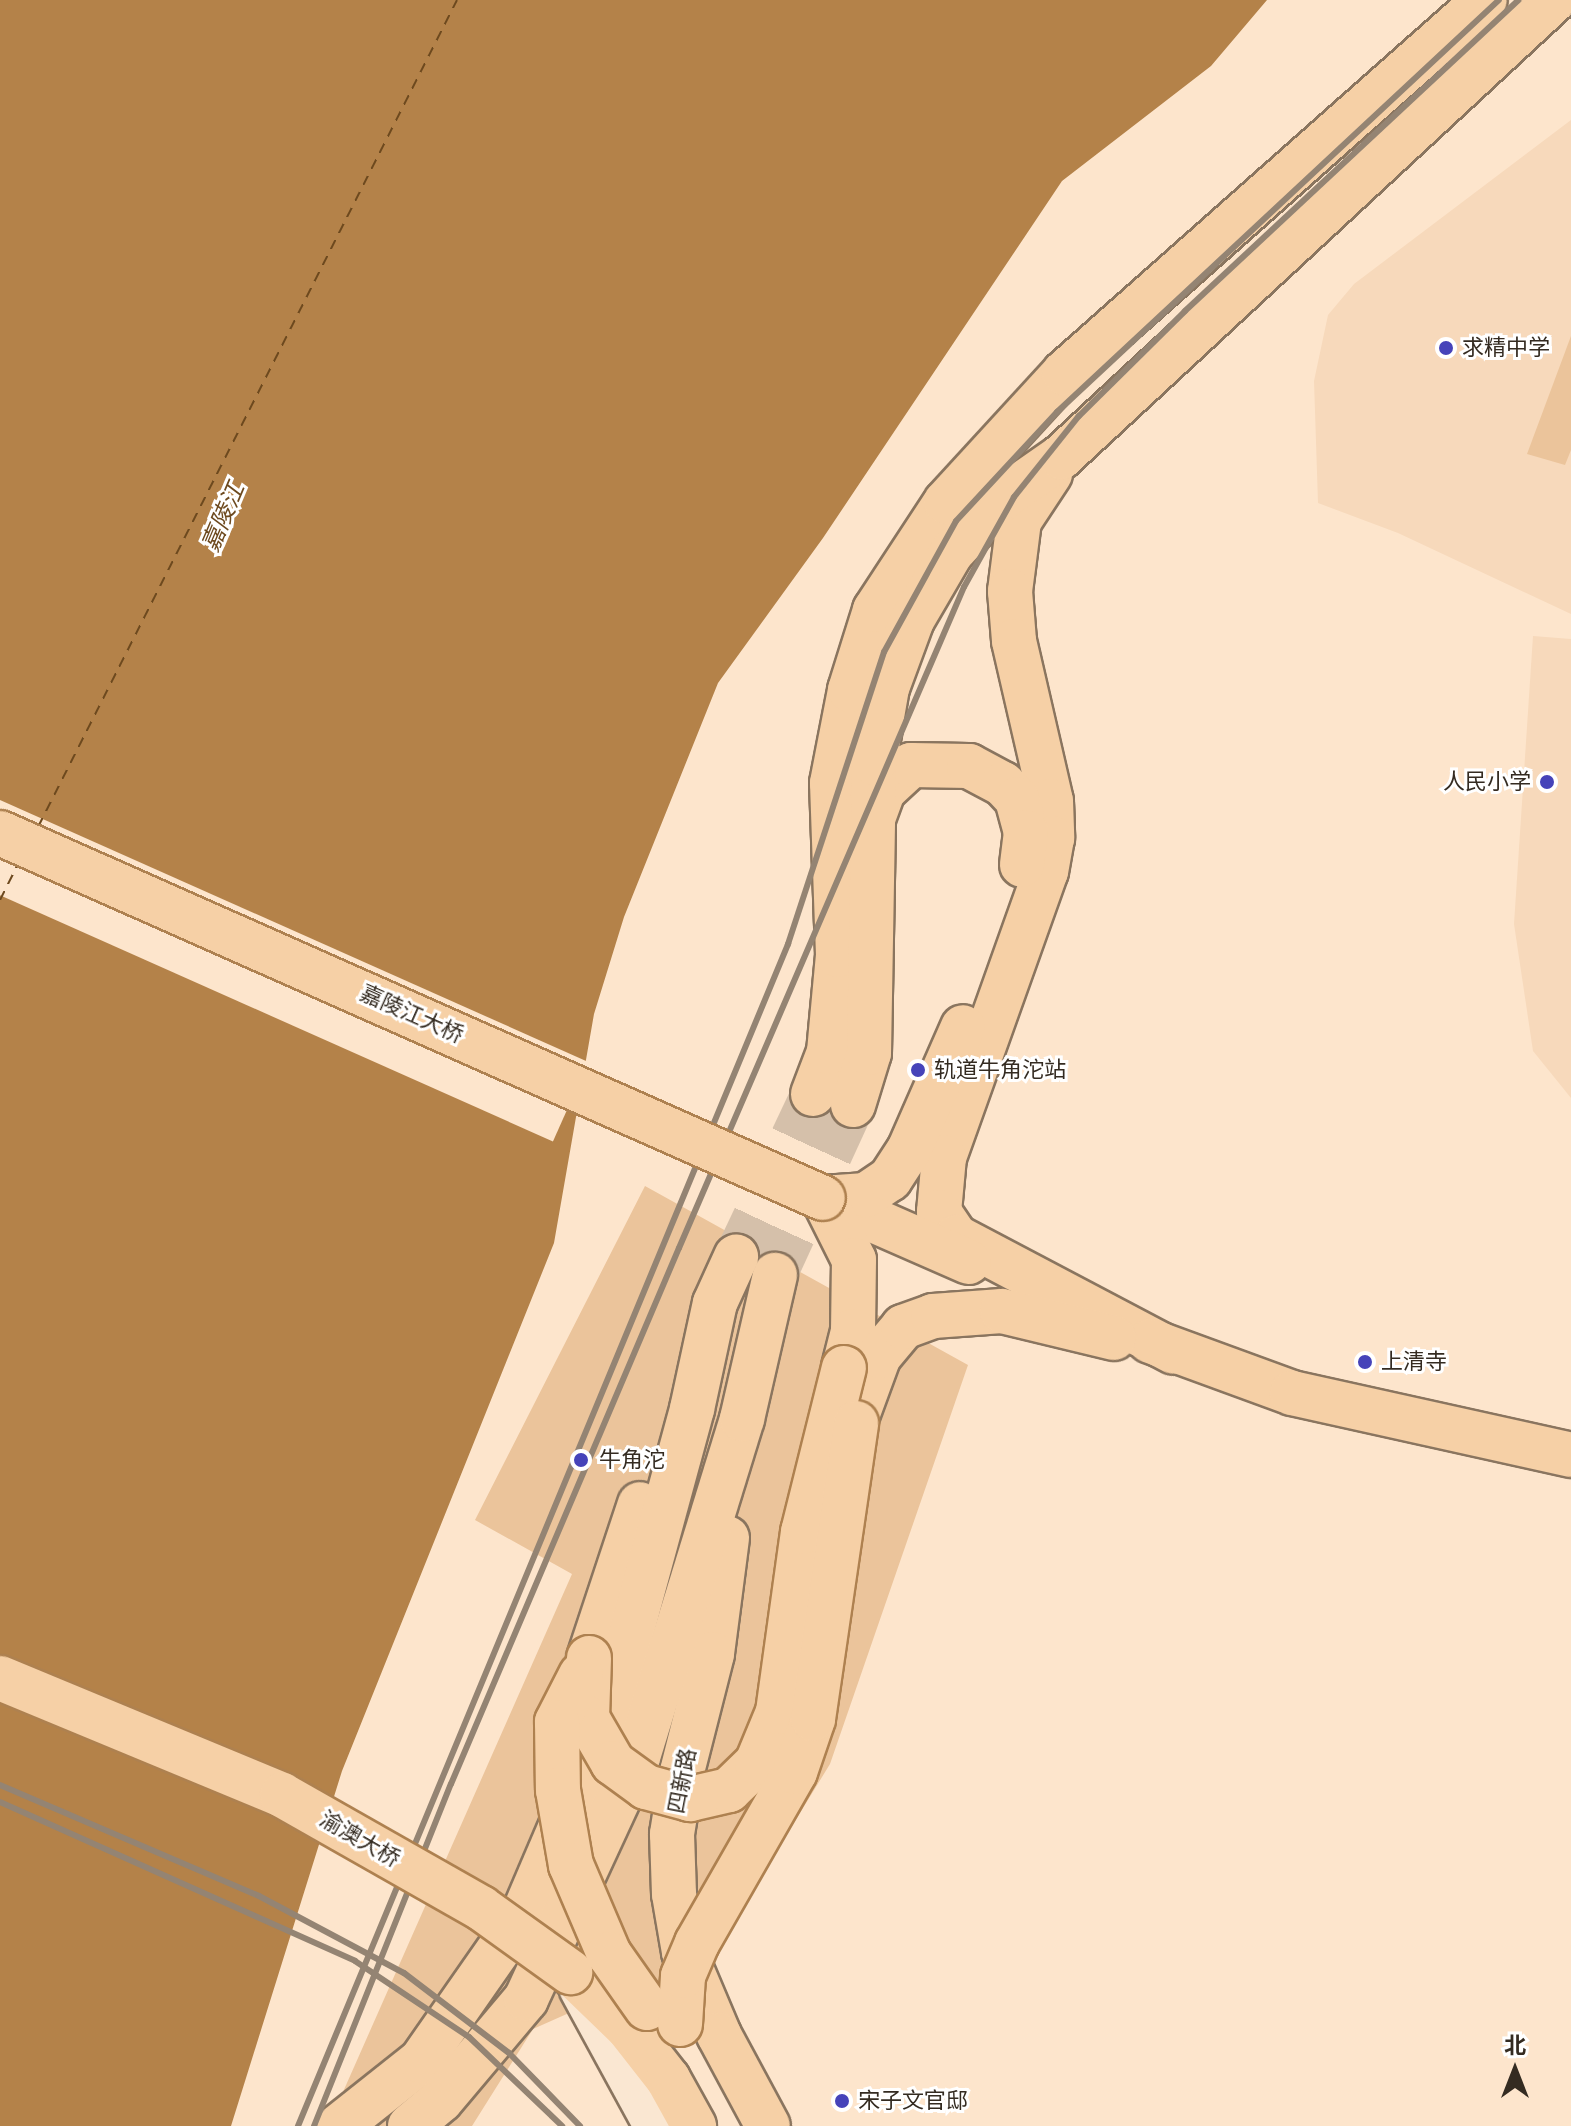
<!DOCTYPE html>
<html>
<head>
<meta charset="utf-8">
<style>
	body { margin:0 }
	#map { position:relative; width:1571px; height:2126px; overflow:hidden; background:#fde5cc; font-family:Helvetica,"Noto Sans SC",sans-serif }
	div>[style] { position:absolute }
	.built>* { inset:0; background:#f7d9bb }
	.green>* { inset:0; background:#ebc49b }
	.water>* { inset:0; background:#b48249 }
	.pier>* { inset:0; background:#fde5cc; transform-origin:0 0 }
	.ferry>* { height:2px; margin-top:-1px; transform-origin:0; background:repeating-linear-gradient(90deg,#6d491e 0 10px,transparent 0 18px) }
	.primary-tunnel>* { height:44px; margin-top:-22px; transform-origin:0; background:repeating-linear-gradient(90deg,#d5c0aa 0 44px,transparent 0 66px) }
	.roads { filter:drop-shadow(2px 0 #8a755f) drop-shadow(-2px 0 #8a755f) drop-shadow(0 2px #8a755f) drop-shadow(0 -2px #8a755f) }
	.secondary>* { height:40px; margin:-20px; padding:0 20px; transform-origin:20px; border-radius:20px; background:#fae7d2 }
	.primary>* { height:44px; margin:-22px; padding:0 22px; transform-origin:22px; border-radius:22px; background:#f6d0a6 }
	.rail>* { height:6px; margin:-3px; padding:0 3px; transform-origin:3px; border-radius:3px; background:#948473 }
	.bridges { filter:drop-shadow(2px 0 #ae8150) drop-shadow(-2px 0 #ae8150) drop-shadow(0 2px #ae8150) drop-shadow(0 -2px #ae8150) }
	.primary-bridge>* { height:44px; margin:-22px; padding:0 22px; transform-origin:22px; border-radius:22px; background:#f6d0a6 }
	.dots>* { width:22px; height:22px; translate:-50% -50%; box-sizing:border-box; border:4px solid #fff; border-radius:50% }
	span { translate:-50% -50%; white-space:nowrap; text-align:center; line-height:1.15; -webkit-text-stroke:6px #fff; paint-order:stroke }
	.poi-label { font-size:22px; color:#342b21 }
	.left { translate:0 -50%; text-align:left }
	.right { translate:-100% -50%; text-align:right }
	.street-label { font-size:22px; color:#342b21 }
	.water-label { font-size:24px; color:#6d491e; font-style:italic }
	.north { position:absolute; left:1475px; top:2030px; width:80px; height:80px; -webkit-text-stroke:6px #fff; paint-order:stroke; rotate:0deg; font-size:22px; font-weight:700; line-height:32px; text-align:center; color:#342b21 }
	.north::after { content:''; display:block; margin:auto; width:28px; height:36px; background:#342b21; clip-path:polygon(50% 0,100% 100%,50% 72%,0 100%) }
</style>
</head>
<body>
<div id="map">
	<div class="built">
		<i style="clip-path:polygon(1571px 120px,1571px 614px,1398px 533px,1318px 503px,1314px 381px,1328px 315px,1354px 284px)"></i>
		<i style="clip-path:polygon(1533px 636px,1571px 639px,1571px 1098px,1533px 1051px,1514px 924px)"></i>
	</div>
	<div class="green">
		<i style="clip-path:polygon(1571px 336px,1571px 450px,1565px 465px,1527px 454px)"></i>
		<i style="clip-path:polygon(645px 1186px,968px 1365px,830px 1764px,709px 1961px,657px 1995px,569px 2013px,533px 2029px,472px 2126px,335px 2126px,339px 2101px,572px 1574px,475px 1520px)"></i>
	</div>
	<div class="water">
		<i style="clip-path:polygon(0 0,1267px 0,1211px 66px,1062px 181px,823px 538px,718px 683px,624px 917px,594px 1014px,554px 1243px,342px 1771px,231px 2126px,0 2126px)"></i>
	</div>
	<div class="pier">
		<i style="left:0;top:800px;width:644px;height:87px;rotate:24deg"></i>
	</div>
	<div class="ferry">
		<i style="left:38px;top:827px;width:927px;rotate:-63.13deg"></i>
		<i style="left:0;top:900px;width:40px;rotate:-63.4deg"></i>
	</div>
	<div class="primary-tunnel">
		<i style="left:736px;top:1257px;width:180px;rotate:-64.7deg"></i>
		<i style="left:775px;top:1275px;width:187px;rotate:-65.4deg"></i>
	</div>
	<div class="roads">
		<div class="secondary">
			<i style="left:580px;top:1990px;width:155px;rotate:61.4deg"></i>
		</div>
		<div class="primary">
			<i style="left:1050px;top:474px;width:56px;rotate:123.4deg"></i>
			<i style="left:1019px;top:521px;width:71px;rotate:97.3deg"></i>
			<i style="left:1010px;top:591px;width:50px;rotate:85.4deg"></i>
			<i style="left:1014px;top:641px;width:164px;rotate:77deg"></i>
			<i style="left:1051px;top:801px;width:37px;rotate:88deg"></i>
			<i style="left:1052px;top:838px;width:34px;rotate:100deg"></i>
			<i style="left:1046px;top:871px;width:304px;rotate:109.6deg"></i>
			<i style="left:944px;top:1157px;width:55px;rotate:95.2deg"></i>
			<i style="left:939px;top:1212px;width:30px;rotate:56deg"></i>
			<i style="left:956px;top:1237px;width:246px;rotate:27.8deg"></i>
			<i style="left:874px;top:816px;width:27px;rotate:-70deg"></i>
			<i style="left:883px;top:791px;width:38px;rotate:-43deg"></i>
			<i style="left:911px;top:765px;width:58px;rotate:1deg"></i>
			<i style="left:969px;top:766px;width:38px;rotate:28deg"></i>
			<i style="left:1003px;top:784px;width:21px;rotate:47deg"></i>
			<i style="left:1017px;top:799px;width:34px;rotate:75deg"></i>
			<i style="left:1026px;top:832px;width:33px;rotate:97deg"></i>
			<i style="left:813px;top:1094px;width:45px;rotate:-69.1deg"></i>
			<i style="left:829px;top:1052px;width:97px;rotate:-84.7deg"></i>
			<i style="left:838px;top:955px;width:172px;rotate:-92deg"></i>
			<i style="left:832px;top:783px;width:95px;rotate:-79deg"></i>
			<i style="left:850px;top:690px;width:84px;rotate:-72.6deg"></i>
			<i style="left:875px;top:610px;width:129px;rotate:-56.7deg"></i>
			<i style="left:946px;top:502px;width:175px;rotate:-47.5deg"></i>
			<i style="left:1064px;top:373px;width:562px;rotate:-41.54deg"></i>
			<i style="left:853px;top:1105px;width:54px;rotate:-72.9deg"></i>
			<i style="left:869px;top:1053px;width:290px;rotate:-89deg"></i>
			<i style="left:874px;top:763px;width:76px;rotate:-80.2deg"></i>
			<i style="left:887px;top:688px;width:72px;rotate:-69.8deg"></i>
			<i style="left:912px;top:620px;width:78px;rotate:-59.8deg"></i>
			<i style="left:951px;top:553px;width:75px;rotate:-47.2deg"></i>
			<i style="left:1002px;top:498px;width:72px;rotate:-34.8deg"></i>
			<i style="left:1061px;top:457px;width:672px;rotate:-42.83deg"></i>
			<i style="left:823px;top:1198px;width:159px;rotate:23.7deg"></i>
			<i style="left:823px;top:1198px;width:43px;rotate:-4deg"></i>
			<i style="left:866px;top:1195px;width:29px;rotate:-34deg"></i>
			<i style="left:890px;top:1179px;width:35px;rotate:-57deg"></i>
			<i style="left:909px;top:1150px;width:134px;rotate:-66.3deg"></i>
			<i style="left:823px;top:1198px;width:69px;rotate:63.4deg"></i>
			<i style="left:854px;top:1260px;width:71px;rotate:90.8deg"></i>
			<i style="left:853px;top:1331px;width:38px;rotate:104deg"></i>
			<i style="left:1150px;top:1341px;width:151px;rotate:20.1deg"></i>
			<i style="left:1292px;top:1393px;width:286px;rotate:12.5deg"></i>
			<i style="left:857px;top:1416px;width:64px;rotate:-69.9deg"></i>
			<i style="left:879px;top:1356px;width:38px;rotate:-50deg"></i>
			<i style="left:903px;top:1327px;width:32px;rotate:-20deg"></i>
			<i style="left:933px;top:1316px;width:69px;rotate:-4.1deg"></i>
			<i style="left:1002px;top:1311px;width:115px;rotate:13.6deg"></i>
			<i style="left:727px;top:1538px;width:117px;rotate:97.4deg"></i>
			<i style="left:712px;top:1654px;width:122px;rotate:104.3deg"></i>
			<i style="left:682px;top:1772px;width:63px;rotate:99.2deg"></i>
			<i style="left:672px;top:1834px;width:60px;rotate:88.1deg"></i>
			<i style="left:674px;top:1894px;width:59px;rotate:80.2deg"></i>
			<i style="left:684px;top:1952px;width:90px;rotate:67.1deg"></i>
			<i style="left:719px;top:2035px;width:103px;rotate:61.7deg"></i>
			<i style="left:589px;top:1658px;width:162px;rotate:-71.7deg"></i>
			<i style="left:570px;top:1972px;width:81px;rotate:44deg"></i>
			<i style="left:628px;top:2028px;width:65px;rotate:51.9deg"></i>
			<i style="left:668px;top:2079px;width:54px;rotate:61deg"></i>
			<i style="left:339px;top:2126px;width:105px;rotate:-38.4deg"></i>
			<i style="left:421px;top:2061px;width:178px;rotate:-55.1deg"></i>
			<i style="left:523px;top:1915px;width:222px;rotate:-66.9deg"></i>
			<i style="left:610px;top:1711px;width:313px;rotate:-74.8deg"></i>
			<i style="left:692px;top:1409px;width:108px;rotate:-77.8deg"></i>
			<i style="left:715px;top:1303px;width:51px;rotate:-65.5deg"></i>
			<i style="left:410px;top:2126px;width:40px;rotate:-40deg"></i>
			<i style="left:441px;top:2100px;width:132px;rotate:-49.9deg"></i>
			<i style="left:526px;top:1999px;width:267px;rotate:-65.2deg"></i>
			<i style="left:638px;top:1757px;width:354px;rotate:-72.9deg"></i>
			<i style="left:742px;top:1419px;width:148px;rotate:-77.1deg"></i>
		</div>
	</div>
	<div class="rail">
		<i style="left:0;top:1785px;width:282px;rotate:23.2deg"></i>
		<i style="left:259px;top:1896px;width:164px;rotate:28deg"></i>
		<i style="left:404px;top:1973px;width:132px;rotate:37.3deg"></i>
		<i style="left:509px;top:2053px;width:102px;rotate:45.8deg"></i>
		<i style="left:0;top:1802px;width:389px;rotate:24.1deg"></i>
		<i style="left:355px;top:1961px;width:137px;rotate:33.7deg"></i>
		<i style="left:469px;top:2037px;width:129px;rotate:43.7deg"></i>
		<i style="left:298px;top:2126px;width:1280px;rotate:-67.48deg"></i>
		<i style="left:788px;top:944px;width:307px;rotate:-71.8deg"></i>
		<i style="left:884px;top:652px;width:149px;rotate:-61.2deg"></i>
		<i style="left:956px;top:521px;width:149px;rotate:-47.2deg"></i>
		<i style="left:1057px;top:412px;width:604px;rotate:-42.99deg"></i>
		<i style="left:314px;top:2126px;width:368px;rotate:-68.2deg"></i>
		<i style="left:451px;top:1784px;width:582px;rotate:-66.96deg"></i>
		<i style="left:679px;top:1248px;width:720px;rotate:-66.68deg"></i>
		<i style="left:964px;top:587px;width:103px;rotate:-60.9deg"></i>
		<i style="left:1014px;top:497px;width:104px;rotate:-51.3deg"></i>
		<i style="left:1079px;top:416px;width:149px;rotate:-44.7deg"></i>
		<i style="left:1185px;top:311px;width:456px;rotate:-43deg"></i>
	</div>
	<div class="bridges">
		<div class="primary-bridge">
			<i style="left:0;top:833px;width:900px;rotate:23.92deg"></i>
			<i style="left:589px;top:1658px;width:60px;rotate:91.9deg"></i>
			<i style="left:587px;top:1718px;width:52px;rotate:60deg"></i>
			<i style="left:613px;top:1763px;width:41px;rotate:36deg"></i>
			<i style="left:646px;top:1787px;width:46px;rotate:15.3deg"></i>
			<i style="left:690px;top:1799px;width:40px;rotate:-13deg"></i>
			<i style="left:729px;top:1790px;width:39px;rotate:-44deg"></i>
			<i style="left:757px;top:1763px;width:55px;rotate:-67.6deg"></i>
			<i style="left:778px;top:1712px;width:182px;rotate:-82.1deg"></i>
			<i style="left:803px;top:1532px;width:169px;rotate:-76deg"></i>
			<i style="left:581px;top:1675px;width:53px;rotate:117.1deg"></i>
			<i style="left:557px;top:1722px;width:68px;rotate:89.2deg"></i>
			<i style="left:558px;top:1790px;width:76px;rotate:80.2deg"></i>
			<i style="left:571px;top:1865px;width:97px;rotate:66.9deg"></i>
			<i style="left:609px;top:1954px;width:66px;rotate:54.9deg"></i>
			<i style="left:0;top:1678px;width:305px;rotate:22.5deg"></i>
			<i style="left:282px;top:1795px;width:229px;rotate:29.6deg"></i>
			<i style="left:481px;top:1908px;width:110px;rotate:35.7deg"></i>
			<i style="left:680px;top:2024px;width:48px;rotate:-86.4deg"></i>
			<i style="left:683px;top:1976px;width:36px;rotate:-67deg"></i>
			<i style="left:697px;top:1943px;width:197px;rotate:-60.2deg"></i>
			<i style="left:795px;top:1772px;width:56px;rotate:-71.2deg"></i>
			<i style="left:813px;top:1719px;width:299px;rotate:-81.7deg"></i>
		</div>
	</div>
	<div class="dots">
		<i style="left:1446px;top:348px;background:#4643b9"></i>
		<i style="left:1547px;top:782px;background:#4643b9"></i>
		<i style="left:918px;top:1070px;background:#4643b9"></i>
		<i style="left:1365px;top:1362px;background:#4643b9"></i>
		<i style="left:581px;top:1460px;background:#4643b9"></i>
		<i style="left:842px;top:2101px;background:#4643b9"></i>
	</div>
	<div class="poi-label">
		<span class="left" style="left:1462px;top:348px">求精中学</span>
		<span class="right" style="left:1531px;top:782px">人民小学</span>
		<span class="left" style="left:934px;top:1070px">轨道牛角沱站</span>
		<span class="left" style="left:1381px;top:1362px">上清寺</span>
		<span class="left" style="left:599px;top:1460px">牛角沱</span>
		<span class="left" style="left:858px;top:2101px">宋子文官邸</span>
	</div>
	<div class="street-label">
		<span style="left:412px;top:1014px;rotate:24deg">嘉陵江大桥</span>
		<span style="left:682px;top:1781px;rotate:-79deg">四新路</span>
		<span style="left:360px;top:1839px;rotate:30deg">渝澳大桥</span>
	</div>
	<div class="water-label">
		<span style="left:223px;top:517px;rotate:-67deg">嘉陵江</span>
	</div>
	<div class="north">北</div>
</div>
</body>
</html>
